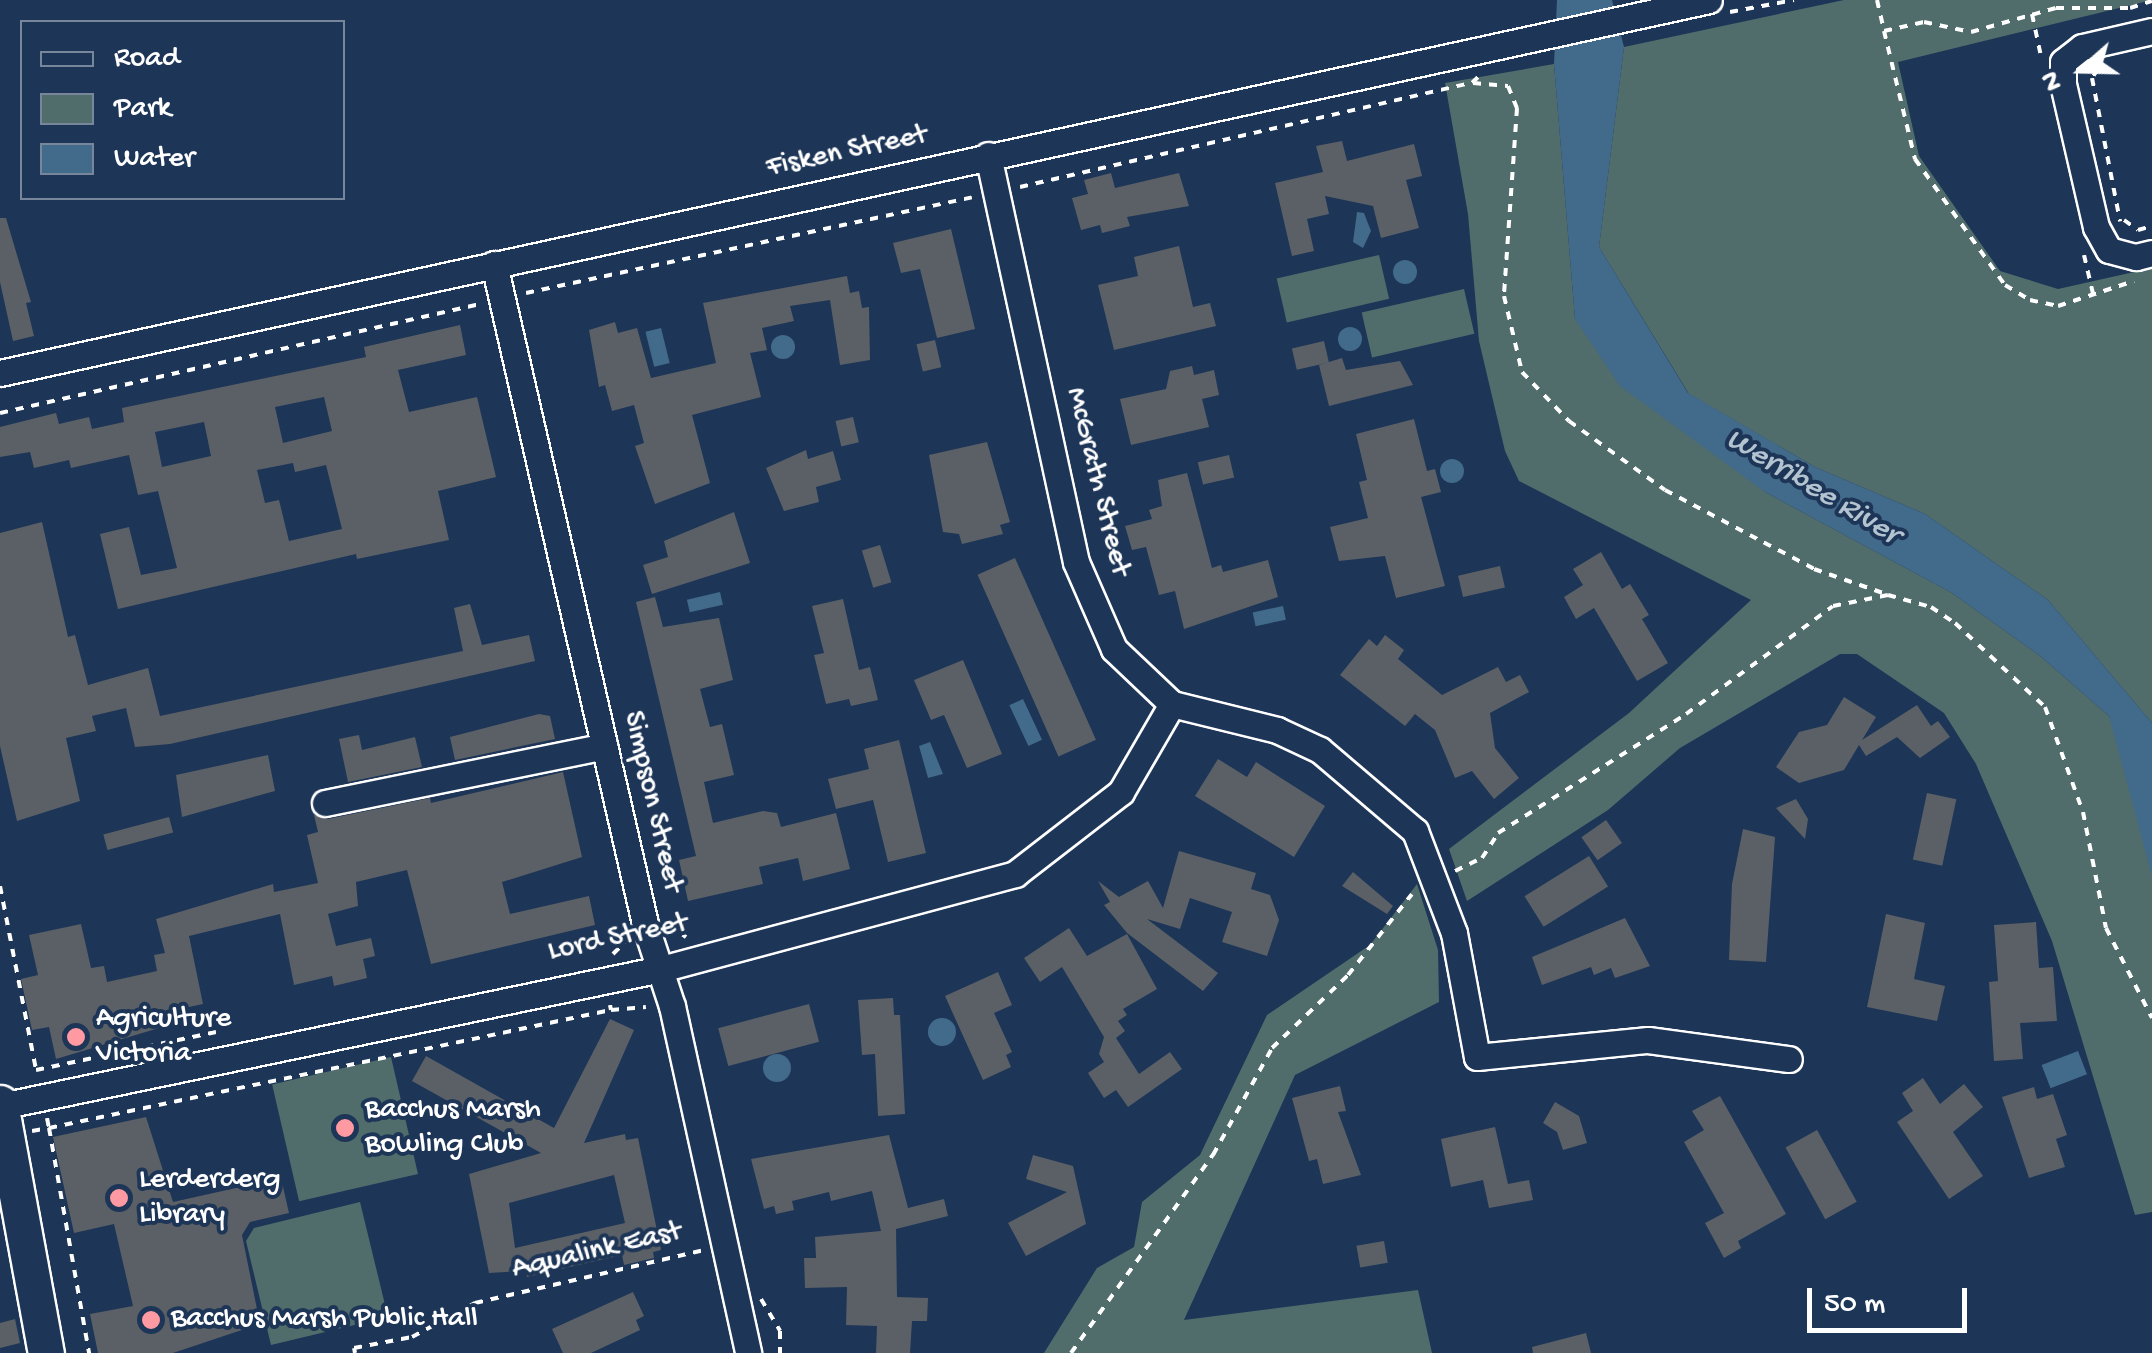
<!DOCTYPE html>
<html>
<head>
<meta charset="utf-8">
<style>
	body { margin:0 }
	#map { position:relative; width:2152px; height:1353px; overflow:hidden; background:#1d3557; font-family:"Gochi Hand",sans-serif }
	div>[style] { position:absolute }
	.green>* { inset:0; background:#506d6c; transform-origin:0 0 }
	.water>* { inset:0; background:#426a8a; transform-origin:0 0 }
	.round { border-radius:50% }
	.building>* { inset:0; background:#5a6066; transform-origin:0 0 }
	.path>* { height:4px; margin-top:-2px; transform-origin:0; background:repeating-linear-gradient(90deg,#fff 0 8px,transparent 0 16px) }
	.roads { filter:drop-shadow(2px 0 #fff) drop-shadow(-2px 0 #fff) drop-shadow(0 2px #fff) drop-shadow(0 -2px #fff) }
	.street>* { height:25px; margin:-12.5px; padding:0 12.5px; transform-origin:12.5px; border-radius:12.5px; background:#1d3557 }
	.secondary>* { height:35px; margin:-17.5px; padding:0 17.5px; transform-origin:17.5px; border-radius:17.5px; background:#1d3557 }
	.dots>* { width:28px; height:28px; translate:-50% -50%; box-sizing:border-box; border:5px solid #1d3557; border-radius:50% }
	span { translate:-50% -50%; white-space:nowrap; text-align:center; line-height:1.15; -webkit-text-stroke:8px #1d3557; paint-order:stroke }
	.street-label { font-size:30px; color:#fff }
	.poi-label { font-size:30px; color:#fff }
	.left { translate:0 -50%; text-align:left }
	.water-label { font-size:32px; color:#b3c3d0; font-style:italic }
	.legend { position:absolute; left:20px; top:20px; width:325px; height:180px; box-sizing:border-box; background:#1d3557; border:2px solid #77869a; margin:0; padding:12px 18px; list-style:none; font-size:30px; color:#fff }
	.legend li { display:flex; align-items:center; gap:20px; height:50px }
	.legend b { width:50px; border:2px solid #77869a }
	.north { position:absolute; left:2032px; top:20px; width:100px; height:100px; -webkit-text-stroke:8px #1d3557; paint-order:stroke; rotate:250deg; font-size:28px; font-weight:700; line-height:40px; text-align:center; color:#fff }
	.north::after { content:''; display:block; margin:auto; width:35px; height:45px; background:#fff; clip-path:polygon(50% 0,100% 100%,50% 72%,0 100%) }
	.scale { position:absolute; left:1807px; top:1288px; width:160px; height:45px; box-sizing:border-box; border:5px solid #fff; border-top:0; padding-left:12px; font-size:30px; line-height:35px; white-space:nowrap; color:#fff; -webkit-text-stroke:8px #1d3557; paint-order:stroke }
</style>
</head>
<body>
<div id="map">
	<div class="green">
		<i style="clip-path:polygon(1844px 0,2152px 0,1898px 62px,1919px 156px,2000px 271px,2058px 289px,2152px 268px,2152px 723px,2048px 600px,1925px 514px,1815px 467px,1689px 394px,1599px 247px,1624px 47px)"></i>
		<i style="clip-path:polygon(1554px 64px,1575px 319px,1765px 492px,1952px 593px,2039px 655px,2109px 716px,2152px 818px,2152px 1212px,2135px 1215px,2052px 941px,1976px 764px,1944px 713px,1857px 654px,1840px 654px,1680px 748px,1608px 810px,1467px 901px,1449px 849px,1629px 713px,1751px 600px,1519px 481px,1505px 451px,1479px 341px,1468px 214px,1445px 83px)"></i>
		<i style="left:1379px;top:255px;width:45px;height:105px;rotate:77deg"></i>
		<i style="left:1464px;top:289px;width:46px;height:105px;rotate:77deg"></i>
		<i style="clip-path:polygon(1417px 884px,1438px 950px,1439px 1002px,1295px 1075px,1184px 1320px,1418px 1290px,1432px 1353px,1044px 1353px,1097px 1268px,1134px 1247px,1142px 1202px,1200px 1155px,1267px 1015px,1370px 945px)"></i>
		<i style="left:391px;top:1057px;width:120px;height:122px;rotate:77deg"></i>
		<i style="clip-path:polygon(360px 1202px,388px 1317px,271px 1345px,246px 1241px,254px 1228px)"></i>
	</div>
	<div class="water">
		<i style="clip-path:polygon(1557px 0,1612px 0,1624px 47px,1599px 247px,1688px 393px,1815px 467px,1925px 514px,2048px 600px,2152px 723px,2152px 876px,2109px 716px,2039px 655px,1952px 593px,1765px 492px,1620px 386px,1575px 319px,1554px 64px)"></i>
		<i style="clip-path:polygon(1357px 212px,1364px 213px,1371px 231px,1363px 248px,1353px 242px)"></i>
		<i class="round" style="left:1393px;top:260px;width:24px;height:24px"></i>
		<i class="round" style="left:1338px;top:327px;width:24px;height:24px"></i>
		<i style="left:661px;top:328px;width:36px;height:16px;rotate:76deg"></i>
		<i class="round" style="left:771px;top:335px;width:24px;height:24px"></i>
		<i class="round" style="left:1440px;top:459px;width:24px;height:24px"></i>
		<i style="left:720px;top:592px;width:13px;height:34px;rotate:77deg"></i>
		<i style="left:1283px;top:606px;width:14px;height:31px;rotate:78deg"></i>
		<i style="left:1023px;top:699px;width:45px;height:15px;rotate:65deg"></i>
		<i style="clip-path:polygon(930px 742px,943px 774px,928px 778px,919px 746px)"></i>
		<i class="round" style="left:928px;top:1018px;width:28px;height:28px"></i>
		<i style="left:2078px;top:1051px;width:25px;height:39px;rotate:69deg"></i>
		<i class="round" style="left:763px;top:1054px;width:28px;height:28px"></i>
	</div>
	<div class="building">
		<i style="clip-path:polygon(1342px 141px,1347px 161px,1414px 144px,1422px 176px,1406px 180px,1419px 228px,1381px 238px,1373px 206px,1325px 196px,1329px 214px,1307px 219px,1314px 251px,1292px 256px,1275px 183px,1323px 172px,1316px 146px)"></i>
		<i style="clip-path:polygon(1111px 173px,1115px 188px,1179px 173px,1189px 206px,1127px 217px,1130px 226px,1102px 233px,1100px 225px,1081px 230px,1072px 198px,1088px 194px,1084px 180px)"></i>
		<i style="clip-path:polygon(0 218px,6px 218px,31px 302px,26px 303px,34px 336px,13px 341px,0 282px)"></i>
		<i style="clip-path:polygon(951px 229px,975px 329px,937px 338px,920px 269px,901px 273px,893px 243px)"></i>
		<i style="clip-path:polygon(1179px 246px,1193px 307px,1210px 303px,1216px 326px,1114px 350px,1098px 285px,1138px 276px,1134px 257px)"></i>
		<i style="clip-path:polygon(847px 276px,850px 293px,859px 291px,862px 308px,869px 307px,870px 360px,840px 365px,830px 300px,790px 306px,794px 321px,762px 328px,767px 350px,750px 353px,761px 397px,692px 415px,710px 483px,655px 504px,635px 446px,644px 443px,634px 405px,612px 411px,605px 385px,599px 387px,589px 330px,615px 322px,618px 333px,637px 328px,651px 378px,716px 363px,703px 303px)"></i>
		<i style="clip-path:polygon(evenodd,460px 325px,466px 355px,398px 370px,409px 412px,477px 397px,496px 477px,438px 491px,449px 540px,357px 559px,356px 554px,118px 609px,100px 534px,129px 527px,141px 575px,177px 568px,158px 491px,138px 495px,129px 455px,71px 468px,69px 460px,34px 468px,30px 452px,0 457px,0 427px,56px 413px,59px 424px,89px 417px,92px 429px,124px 422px,122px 408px,366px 357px,364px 347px,460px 325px,324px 397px,332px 431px,283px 443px,275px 407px,324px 397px,460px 325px,204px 422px,211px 456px,162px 467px,155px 432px,204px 422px,460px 325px,293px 463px,295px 472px,326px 465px,342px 529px,289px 541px,279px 500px,265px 503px,257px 470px,293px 463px)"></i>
		<i style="left:935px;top:340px;width:28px;height:19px;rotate:77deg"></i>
		<i style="left:1324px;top:341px;width:22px;height:33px;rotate:77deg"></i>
		<i style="clip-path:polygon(1342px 358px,1346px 370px,1400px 361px,1413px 385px,1329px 406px,1319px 365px)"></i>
		<i style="clip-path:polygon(1192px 366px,1194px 375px,1214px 370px,1219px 395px,1202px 399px,1209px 427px,1131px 445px,1120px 399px,1166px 389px,1170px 371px)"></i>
		<i style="left:853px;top:417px;width:26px;height:18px;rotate:77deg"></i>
		<i style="clip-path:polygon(1414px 419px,1427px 471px,1435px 469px,1441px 492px,1421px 497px,1445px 586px,1396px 598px,1385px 556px,1339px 561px,1330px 527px,1368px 518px,1359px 482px,1367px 480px,1356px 434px)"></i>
		<i style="clip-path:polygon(987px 442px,1010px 522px,1000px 525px,1003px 534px,962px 544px,959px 534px,943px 532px,929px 455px)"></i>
		<i style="clip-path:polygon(806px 450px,808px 459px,833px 451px,841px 480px,816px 487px,819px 502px,784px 511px,766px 468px)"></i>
		<i style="left:1229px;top:455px;width:23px;height:32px;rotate:77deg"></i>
		<i style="clip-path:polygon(1187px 473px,1212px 568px,1221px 565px,1223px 572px,1268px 560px,1278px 597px,1184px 629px,1175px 591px,1159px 595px,1146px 547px,1132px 550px,1125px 526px,1152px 519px,1149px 510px,1162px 506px,1158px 480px)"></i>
		<i style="clip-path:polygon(734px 512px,750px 563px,652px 594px,643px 565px,668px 557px,664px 541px)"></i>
		<i style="clip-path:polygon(42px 522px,68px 637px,75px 635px,88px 685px,148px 668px,160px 716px,463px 651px,454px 608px,470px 604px,482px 645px,529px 635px,535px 661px,170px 744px,135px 747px,126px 708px,92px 716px,96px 731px,66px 738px,80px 801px,17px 821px,0 746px,0 533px)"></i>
		<i style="left:880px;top:545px;width:39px;height:19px;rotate:73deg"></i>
		<i style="clip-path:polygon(1601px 552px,1622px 589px,1630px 584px,1649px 615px,1642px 619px,1668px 663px,1637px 681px,1594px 608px,1576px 619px,1564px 597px,1583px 585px,1573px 569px)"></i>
		<i style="left:1015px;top:558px;width:199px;height:41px;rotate:66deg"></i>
		<i style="left:1500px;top:566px;width:22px;height:43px;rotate:77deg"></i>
		<i style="clip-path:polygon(655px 597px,663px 627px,719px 618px,733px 680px,700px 689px,710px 727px,722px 724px,734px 775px,704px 782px,713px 823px,763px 811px,777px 813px,781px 827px,836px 813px,850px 869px,803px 881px,798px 858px,759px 867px,763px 884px,688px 901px,679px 860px,696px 856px,636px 602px)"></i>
		<i style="clip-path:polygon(843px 599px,859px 670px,870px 667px,878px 700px,851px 706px,849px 699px,826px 704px,814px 655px,824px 653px,812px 606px)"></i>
		<i style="clip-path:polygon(1385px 635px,1404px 650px,1398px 659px,1442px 695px,1498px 667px,1506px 682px,1520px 675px,1529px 692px,1490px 713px,1495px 748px,1519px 778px,1494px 799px,1472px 771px,1455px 778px,1435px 730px,1415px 714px,1405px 726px,1340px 675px,1369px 639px,1377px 646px)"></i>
		<i style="clip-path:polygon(963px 660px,1002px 754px,967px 768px,944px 715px,931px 720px,914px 680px)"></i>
		<i style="clip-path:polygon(1844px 697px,1876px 717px,1862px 740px,1917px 705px,1931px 726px,1938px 721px,1950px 737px,1920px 758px,1897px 737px,1866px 756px,1859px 745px,1844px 770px,1799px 783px,1776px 767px,1799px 732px,1827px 725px)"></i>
		<i style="clip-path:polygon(539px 714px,550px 716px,555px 739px,455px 760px,450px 737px)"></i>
		<i style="clip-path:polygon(359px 735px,362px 750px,415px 737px,422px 767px,348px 782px,339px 739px)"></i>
		<i style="clip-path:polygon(899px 740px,926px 853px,888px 862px,873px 800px,836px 809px,828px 779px,869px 769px,864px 749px)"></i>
		<i style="clip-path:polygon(268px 755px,275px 791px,182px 817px,176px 775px)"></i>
		<i style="clip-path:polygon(1218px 759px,1247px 777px,1256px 762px,1325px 806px,1294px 857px,1195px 796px)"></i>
		<i style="clip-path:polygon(563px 772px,582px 857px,502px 882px,510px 914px,589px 896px,595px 925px,431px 964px,407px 870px,356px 882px,358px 906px,328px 914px,336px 946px,371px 938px,375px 956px,363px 959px,367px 978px,334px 986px,332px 976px,294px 985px,280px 914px,189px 936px,203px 1004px,156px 1014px,159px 1028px,56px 1059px,49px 1027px,32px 1030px,21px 979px,38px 975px,29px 935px,81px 924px,91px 968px,104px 966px,107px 982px,157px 971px,154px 955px,165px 953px,156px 919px,273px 884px,274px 892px,318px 883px,307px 835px,318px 832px,314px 815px,328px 819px,430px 798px,431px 803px)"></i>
		<i style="left:1927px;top:793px;width:30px;height:68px;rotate:12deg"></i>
		<i style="clip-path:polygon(1796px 799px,1808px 819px,1805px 839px,1776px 808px)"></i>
		<i style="left:169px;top:817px;width:16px;height:68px;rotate:75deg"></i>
		<i style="left:1606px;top:820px;width:28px;height:30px;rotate:55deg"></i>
		<i style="clip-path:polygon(1743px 829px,1775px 837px,1766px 962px,1729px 960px,1732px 884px)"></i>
		<i style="clip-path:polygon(1179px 851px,1256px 873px,1251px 889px,1270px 895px,1279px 920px,1267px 956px,1222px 942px,1232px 912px,1190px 898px,1180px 929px,1147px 919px,1218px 973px,1203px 991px,1127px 933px,1104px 905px,1110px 902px,1098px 881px,1119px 897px,1148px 881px,1163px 908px)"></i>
		<i style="left:1589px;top:856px;width:36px;height:76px;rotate:58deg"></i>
		<i style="clip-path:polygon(1353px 872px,1393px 906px,1387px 914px,1342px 886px)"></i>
		<i style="clip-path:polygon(1886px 914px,1925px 923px,1914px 979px,1945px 986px,1937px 1021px,1867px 1007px)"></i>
		<i style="clip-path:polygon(1625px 918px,1650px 966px,1615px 978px,1611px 968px,1594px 975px,1591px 967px,1542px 985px,1532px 957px)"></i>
		<i style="clip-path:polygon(2036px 922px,2039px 968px,2053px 967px,2057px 1021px,2020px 1023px,2023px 1059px,1994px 1061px,1989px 982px,1998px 981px,1994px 925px)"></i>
		<i style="clip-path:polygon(1069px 928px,1087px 956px,1127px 934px,1157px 989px,1123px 1009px,1127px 1015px,1118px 1021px,1125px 1031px,1116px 1038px,1139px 1074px,1170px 1052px,1182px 1069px,1128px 1107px,1116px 1090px,1104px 1098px,1088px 1073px,1104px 1062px,1099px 1054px,1104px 1037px,1062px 967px,1040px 982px,1024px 958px)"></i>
		<i style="clip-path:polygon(998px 972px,1012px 1005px,994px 1013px,1012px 1052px,1006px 1055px,1011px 1067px,983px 1080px,945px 996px)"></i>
		<i style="clip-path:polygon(893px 998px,894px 1015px,900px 1015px,905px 1114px,878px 1116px,875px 1054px,862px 1055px,858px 1000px)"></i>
		<i style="left:809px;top:1004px;width:39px;height:94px;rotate:75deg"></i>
		<i style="clip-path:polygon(evenodd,610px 1019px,634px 1030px,584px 1143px,625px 1134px,626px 1140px,638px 1138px,661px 1250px,653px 1252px,654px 1258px,624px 1265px,622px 1255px,527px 1277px,526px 1271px,489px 1273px,469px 1174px,541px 1153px,412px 1081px,426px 1056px,554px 1128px,610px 1019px,614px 1175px,625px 1223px,515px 1248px,509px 1203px,614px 1175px)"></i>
		<i style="clip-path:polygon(1923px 1078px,1940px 1104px,1964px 1084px,1983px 1107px,1953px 1132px,1983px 1176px,1949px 1199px,1897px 1122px,1913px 1111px,1902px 1093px)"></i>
		<i style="clip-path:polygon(1340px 1086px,1346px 1111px,1338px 1112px,1361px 1175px,1323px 1184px,1317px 1159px,1309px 1161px,1292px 1098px)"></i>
		<i style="clip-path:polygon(2034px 1087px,2037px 1099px,2053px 1094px,2067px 1135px,2056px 1139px,2065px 1167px,2029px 1178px,2002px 1097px)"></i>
		<i style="clip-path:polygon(1720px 1096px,1786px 1214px,1738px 1241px,1741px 1248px,1724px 1258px,1705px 1223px,1724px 1213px,1684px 1142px,1704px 1130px,1692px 1111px)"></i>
		<i style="clip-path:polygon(1555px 1102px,1579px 1116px,1587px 1143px,1563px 1150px,1557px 1132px,1543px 1123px)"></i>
		<i style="clip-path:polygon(146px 1117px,173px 1202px,281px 1178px,289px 1213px,250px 1222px,242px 1235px,260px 1324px,173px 1353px,98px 1353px,90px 1314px,133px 1306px,114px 1224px,74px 1233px,53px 1137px)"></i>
		<i style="clip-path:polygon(1495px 1127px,1508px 1184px,1529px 1180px,1533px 1200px,1489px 1208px,1483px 1180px,1451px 1187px,1441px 1139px)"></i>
		<i style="left:1817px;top:1130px;width:82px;height:36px;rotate:61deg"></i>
		<i style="clip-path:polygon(889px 1135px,908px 1208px,944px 1199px,948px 1216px,896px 1229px,897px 1297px,928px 1298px,927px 1321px,912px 1321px,910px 1353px,876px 1353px,877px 1326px,846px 1325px,847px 1287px,805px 1288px,804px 1258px,816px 1258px,815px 1237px,881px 1231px,872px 1191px,831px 1201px,829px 1192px,792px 1201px,794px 1210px,776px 1214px,774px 1206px,764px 1209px,751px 1159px)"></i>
		<i style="clip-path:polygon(1033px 1155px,1073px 1166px,1086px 1224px,1026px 1256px,1008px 1223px,1067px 1192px,1026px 1179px)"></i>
		<i style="left:1384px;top:1241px;width:22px;height:28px;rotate:80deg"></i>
		<i style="clip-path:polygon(633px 1292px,644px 1316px,636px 1320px,640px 1330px,591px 1353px,563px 1353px,552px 1329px)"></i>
		<i style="clip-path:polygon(15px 1319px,20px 1343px,0 1348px,0 1323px)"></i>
		<i style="clip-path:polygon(1586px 1333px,1591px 1353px,1533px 1353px,1532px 1347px)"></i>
	</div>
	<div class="path">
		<i style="left:1877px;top:0;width:32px;rotate:77deg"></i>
		<i style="left:1884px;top:31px;width:41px;rotate:-12.7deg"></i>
		<i style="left:1924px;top:22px;width:48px;rotate:12deg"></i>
		<i style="left:1971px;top:32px;width:88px;rotate:-15.8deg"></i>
		<i style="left:2056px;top:8px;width:74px"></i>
		<i style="left:2130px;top:8px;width:23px;rotate:-18deg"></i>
		<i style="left:1730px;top:12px;width:65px;rotate:-10.6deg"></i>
		<i style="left:2032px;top:14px;width:40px;rotate:78deg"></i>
		<i style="left:1884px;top:31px;width:132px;rotate:76.4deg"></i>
		<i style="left:1915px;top:159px;width:155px;rotate:54.5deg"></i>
		<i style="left:2005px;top:285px;width:29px;rotate:31deg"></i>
		<i style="left:2030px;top:300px;width:29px;rotate:12deg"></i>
		<i style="left:2058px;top:306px;width:80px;rotate:-18.2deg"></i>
		<i style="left:2098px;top:69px;width:11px;rotate:124deg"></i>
		<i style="left:2092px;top:78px;width:146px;rotate:78.9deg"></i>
		<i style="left:1473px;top:83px;width:35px;rotate:5deg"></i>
		<i style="left:1508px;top:86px;width:24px;rotate:68deg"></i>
		<i style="left:1517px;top:108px;width:188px;rotate:94deg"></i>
		<i style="left:1504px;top:296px;width:78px;rotate:76.7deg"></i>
		<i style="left:1522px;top:372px;width:68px;rotate:46.2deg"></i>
		<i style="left:1569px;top:421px;width:118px;rotate:35.7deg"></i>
		<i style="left:1665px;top:490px;width:169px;rotate:27.9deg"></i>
		<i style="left:1814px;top:569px;width:73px;rotate:19.2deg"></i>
		<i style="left:1020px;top:187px;width:464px;rotate:-13deg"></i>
		<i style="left:1472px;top:83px;width:11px;rotate:-45deg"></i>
		<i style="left:2124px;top:220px;width:17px;rotate:36deg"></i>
		<i style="left:2138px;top:230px;width:15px;rotate:-16deg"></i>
		<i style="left:2084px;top:255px;width:44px;rotate:76.9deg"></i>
		<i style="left:526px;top:293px;width:456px;rotate:-12.1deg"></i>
		<i style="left:0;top:413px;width:490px;rotate:-12.8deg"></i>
		<i style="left:1455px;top:871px;width:30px;rotate:-26deg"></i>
		<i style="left:1482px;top:858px;width:30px;rotate:-57deg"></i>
		<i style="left:1498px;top:833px;width:222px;rotate:-32.3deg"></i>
		<i style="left:1686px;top:714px;width:182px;rotate:-36.3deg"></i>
		<i style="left:1833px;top:606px;width:56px;rotate:-11.3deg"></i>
		<i style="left:1888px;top:595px;width:45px;rotate:15.6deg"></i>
		<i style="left:1931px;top:607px;width:29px;rotate:34deg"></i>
		<i style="left:1955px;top:623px;width:123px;rotate:43deg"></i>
		<i style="left:2045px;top:707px;width:112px;rotate:70.1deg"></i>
		<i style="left:2083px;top:812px;width:118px;rotate:78.8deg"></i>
		<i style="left:2106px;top:928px;width:101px;rotate:62.9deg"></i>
		<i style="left:0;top:886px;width:187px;rotate:78.9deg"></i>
		<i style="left:36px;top:1070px;width:184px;rotate:-11.9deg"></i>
		<i style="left:670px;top:925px;width:20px;rotate:37deg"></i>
		<i style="left:613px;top:954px;width:20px;rotate:-45deg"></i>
		<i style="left:610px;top:1005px;width:5px;rotate:79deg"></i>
		<i style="left:611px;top:1010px;width:35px;rotate:-5deg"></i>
		<i style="left:47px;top:1118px;width:10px;rotate:79deg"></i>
		<i style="left:49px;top:1128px;width:574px;rotate:-11.86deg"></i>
		<i style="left:32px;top:1131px;width:17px;rotate:-10deg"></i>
		<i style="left:49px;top:1128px;width:229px;rotate:79.9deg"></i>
		<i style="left:761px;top:1299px;width:37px;rotate:59deg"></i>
		<i style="left:780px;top:1331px;width:22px;rotate:90deg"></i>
		<i style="left:355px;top:1353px;width:5px;rotate:-101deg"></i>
		<i style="left:354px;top:1348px;width:59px;rotate:-10.7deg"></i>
		<i style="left:412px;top:1337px;width:72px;rotate:-28.4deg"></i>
		<i style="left:475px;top:1303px;width:232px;rotate:-13deg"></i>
		<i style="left:1071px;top:1353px;width:244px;rotate:-54.4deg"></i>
		<i style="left:1213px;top:1155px;width:122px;rotate:-61.1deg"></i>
		<i style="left:1272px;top:1048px;width:105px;rotate:-43.8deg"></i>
		<i style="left:1348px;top:975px;width:103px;rotate:-51.7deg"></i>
	</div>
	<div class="roads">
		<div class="street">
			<i style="left:2152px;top:31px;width:72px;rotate:167.1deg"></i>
			<i style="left:2082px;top:47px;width:24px;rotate:142deg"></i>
			<i style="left:2063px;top:62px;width:22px;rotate:90deg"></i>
			<i style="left:2063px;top:84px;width:147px;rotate:77deg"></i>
			<i style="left:2096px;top:227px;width:26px;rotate:61deg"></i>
			<i style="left:2109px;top:250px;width:28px;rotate:15deg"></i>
			<i style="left:2136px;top:257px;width:16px;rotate:-14deg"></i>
			<i style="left:988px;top:155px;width:416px;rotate:77.8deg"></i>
			<i style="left:1076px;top:562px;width:95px;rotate:66.4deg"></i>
			<i style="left:1114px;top:649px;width:80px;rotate:43.5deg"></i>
			<i style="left:1172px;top:704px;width:108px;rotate:13.9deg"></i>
			<i style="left:1277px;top:730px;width:47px;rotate:24.9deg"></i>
			<i style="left:1320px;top:750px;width:125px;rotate:40.5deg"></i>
			<i style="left:1415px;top:831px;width:109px;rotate:69.1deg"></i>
			<i style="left:1454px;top:933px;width:126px;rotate:79.5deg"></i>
			<i style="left:1477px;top:1057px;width:172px;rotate:-5.7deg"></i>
			<i style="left:1648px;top:1040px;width:142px;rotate:7.7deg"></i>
			<i style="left:494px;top:264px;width:677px;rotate:77.11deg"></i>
			<i style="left:645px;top:924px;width:86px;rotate:71.8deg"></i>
			<i style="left:672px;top:1006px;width:355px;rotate:77.6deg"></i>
			<i style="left:0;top:373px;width:1749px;rotate:-12.31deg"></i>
			<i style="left:325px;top:803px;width:285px;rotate:-11.5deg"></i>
			<i style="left:1px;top:1106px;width:674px;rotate:-11.73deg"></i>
			<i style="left:661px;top:969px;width:367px;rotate:-15deg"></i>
			<i style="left:1015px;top:874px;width:134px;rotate:-37.7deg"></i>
			<i style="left:1121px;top:792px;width:102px;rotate:-59.9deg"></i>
		</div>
		<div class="secondary">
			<i style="left:0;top:1103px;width:254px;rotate:79.6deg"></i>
		</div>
	</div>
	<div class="dots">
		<i style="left:76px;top:1037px;background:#ff9aa2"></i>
		<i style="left:345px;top:1128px;background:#ff9aa2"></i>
		<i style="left:119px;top:1198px;background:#ff9aa2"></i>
		<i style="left:151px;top:1320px;background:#ff9aa2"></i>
	</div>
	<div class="street-label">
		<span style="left:847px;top:153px;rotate:-12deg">Fisken Street</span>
		<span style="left:1096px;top:482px;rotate:76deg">McGrath Street</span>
		<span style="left:651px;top:802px;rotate:77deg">Simpson Street</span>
		<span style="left:618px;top:939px;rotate:-12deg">Lord Street</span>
		<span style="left:597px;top:1252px;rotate:-13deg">Aqualink East</span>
	</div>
	<div class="poi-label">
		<span class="left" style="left:96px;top:1037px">Agriculture<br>Victoria</span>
		<span class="left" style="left:365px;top:1128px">Bacchus Marsh<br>Bowling Club</span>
		<span class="left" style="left:139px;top:1198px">Lerderderg<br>Library</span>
		<span class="left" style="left:171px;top:1320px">Bacchus Marsh Public Hall</span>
	</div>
	<div class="water-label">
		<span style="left:1812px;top:488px;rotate:31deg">Werribee River</span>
	</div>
	<ul class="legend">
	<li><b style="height:12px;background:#1d3557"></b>Road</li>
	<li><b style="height:28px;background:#506d6c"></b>Park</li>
	<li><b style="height:28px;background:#426a8a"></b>Water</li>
	</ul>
	<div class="north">N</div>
	<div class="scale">50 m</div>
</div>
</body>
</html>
